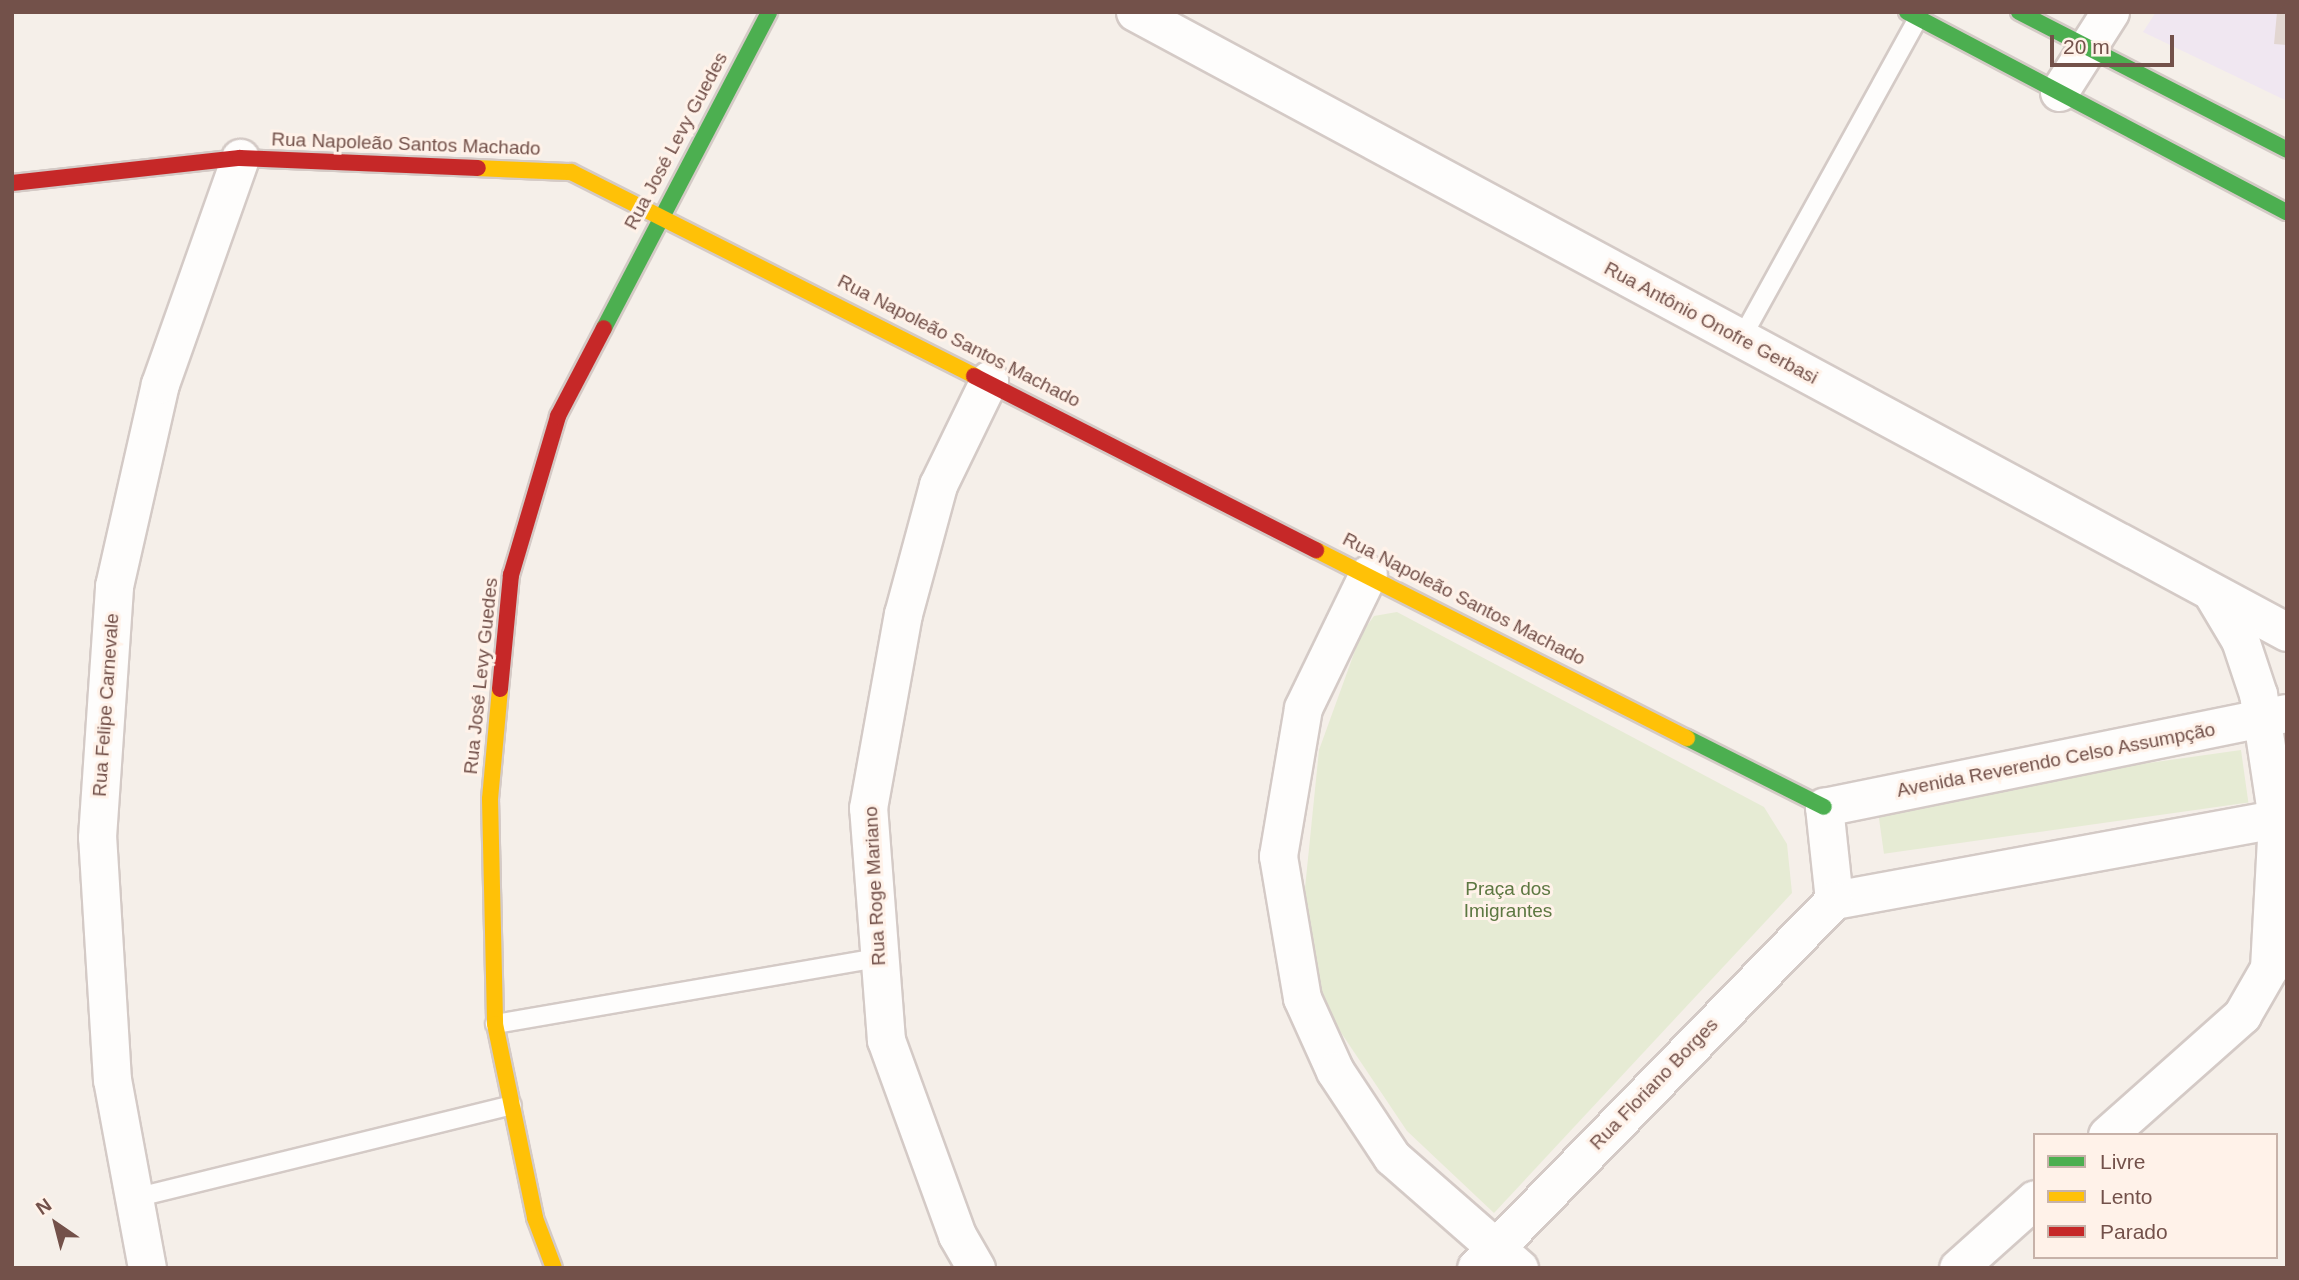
<!DOCTYPE html>
<html>
<head>
<meta charset="utf-8">
<style>
	body { margin:0 }
	#map { position:relative; width:2299px; height:1280px; overflow:hidden; background:#f5efe9; font-family:Helvetica,sans-serif }
	div>[style] { position:absolute }
	.education>* { inset:0; background:#f0e7f1 }
	.green>* { inset:0; background:#e6ebd4; transform-origin:0 0 }
	.building>* { inset:0; background:#e2d6d1 }
	.roads { filter:drop-shadow(2px 0 #d4cac6) drop-shadow(-2px 0 #d4cac6) drop-shadow(0 2px #d4cac6) drop-shadow(0 -2px #d4cac6) }
	.lane>* { height:18px; margin:-9px; padding:0 9px; transform-origin:9px; border-radius:9px; background:#fefdfc }
	.street>* { height:37px; margin:-18.5px; padding:0 18.5px; transform-origin:18.5px; border-radius:18.5px; background:#fefdfc }
	.fast>* { height:16px; margin:-8px; padding:0 8px; transform-origin:8px; border-radius:8px; background:#4caf50 }
	.slow>* { height:16px; margin:-8px; padding:0 8px; transform-origin:8px; border-radius:8px; background:#ffc107 }
	.jam>* { height:16px; margin:-8px; padding:0 8px; transform-origin:8px; border-radius:8px; background:#c62828 }
	span { translate:-50% -50%; white-space:nowrap; text-align:center; line-height:1.15; -webkit-text-stroke:6px #fff2e9; paint-order:stroke }
	.street-label { font-size:19px; color:#73514a }
	.park-label { font-size:19px; color:#5d7842 }
	.frame { position:absolute; inset:0; border:14px solid #73514a; pointer-events:none }
	.legend { position:absolute; left:2033px; top:1133px; width:245px; height:126px; box-sizing:border-box; background:#fff2e9; border:2px solid #c7b2a9; margin:0; padding:9px 12px; list-style:none; font-size:21px; color:#73514a }
	.legend li { display:flex; align-items:center; gap:14px; height:35px }
	.legend b { width:35px; border:2px solid #c7b2a9 }
	.north { position:absolute; left:21px; top:1189px; width:70px; height:70px; -webkit-text-stroke:5px #fff2e9; paint-order:stroke; rotate:325deg; font-size:19px; font-weight:700; line-height:28px; text-align:center; color:#73514a }
	.north::after { content:''; display:block; margin:auto; width:24px; height:32px; background:#73514a; clip-path:polygon(50% 0,100% 100%,50% 72%,0 100%) }
	.scale { position:absolute; left:2050px; top:35px; width:124px; height:32px; box-sizing:border-box; border:4px solid #73514a; border-top:0; padding-left:9px; font-size:21px; line-height:24px; white-space:nowrap; color:#73514a; -webkit-text-stroke:5px #fff2e9; paint-order:stroke }
</style>
</head>
<body>
<div id="map">
	<div class="education">
		<i style="clip-path:polygon(2156px 12px,2287px 12px,2287px 101px,2143px 32px)"></i>
	</div>
	<div class="green">
		<i style="clip-path:polygon(1397px 612px,1764px 807px,1787px 844px,1792px 893px,1494px 1213px,1407px 1131px,1297px 967px,1319px 750px,1361px 634px,1374px 616px)"></i>
		<i style="left:2241px;top:750px;width:53px;height:368px;rotate:82deg"></i>
	</div>
	<div class="building">
		<i style="clip-path:polygon(2277px 12px,2287px 12px,2287px 45px,2274px 44px)"></i>
	</div>
	<div class="roads">
		<div class="lane">
			<i style="left:1741px;top:339px;width:367px;rotate:-61.1deg"></i>
			<i style="left:495px;top:1024px;width:390px;rotate:-9.8deg"></i>
			<i style="left:134px;top:1198px;width:389px;rotate:-13.8deg"></i>
		</div>
		<div class="street">
			<i style="left:1135px;top:12px;width:1308px;rotate:28.29deg"></i>
			<i style="left:2059px;top:92px;width:95px;rotate:-57.5deg"></i>
			<i style="left:1368px;top:574px;width:149px;rotate:115.9deg"></i>
			<i style="left:1303px;top:708px;width:150px;rotate:99.6deg"></i>
			<i style="left:1278px;top:856px;width:144px;rotate:80.4deg"></i>
			<i style="left:1302px;top:998px;width:80px;rotate:65.7deg"></i>
			<i style="left:1335px;top:1071px;width:103px;rotate:56.5deg"></i>
			<i style="left:1392px;top:1157px;width:169px;rotate:41.2deg"></i>
			<i style="left:1834px;top:900px;width:94px;rotate:-96.1deg"></i>
			<i style="left:1824px;top:807px;width:471px;rotate:-11.5deg"></i>
			<i style="left:1834px;top:900px;width:461px;rotate:-10.4deg"></i>
			<i style="left:2107px;top:1135px;width:181px;rotate:-41.6deg"></i>
			<i style="left:2242px;top:1015px;width:54px;rotate:-60.1deg"></i>
			<i style="left:2269px;top:968px;width:149px;rotate:-86.9deg"></i>
			<i style="left:2277px;top:819px;width:126px;rotate:-98.6deg"></i>
			<i style="left:2258px;top:694px;width:57px;rotate:-108.4deg"></i>
			<i style="left:2240px;top:640px;width:55px;rotate:-120.8deg"></i>
			<i style="left:147px;top:1268px;width:191px;rotate:-100.5deg"></i>
			<i style="left:112px;top:1080px;width:243px;rotate:-93.5deg"></i>
			<i style="left:97px;top:837px;width:252px;rotate:-86.1deg"></i>
			<i style="left:114px;top:586px;width:207px;rotate:-77.2deg"></i>
			<i style="left:160px;top:384px;width:240px;rotate:-70.5deg"></i>
			<i style="left:976px;top:1268px;width:38px;rotate:-120deg"></i>
			<i style="left:957px;top:1235px;width:208px;rotate:-110deg"></i>
			<i style="left:886px;top:1040px;width:233px;rotate:-94.4deg"></i>
			<i style="left:868px;top:808px;width:197px;rotate:-79.8deg"></i>
			<i style="left:903px;top:614px;width:134px;rotate:-74.8deg"></i>
			<i style="left:938px;top:485px;width:117px;rotate:-64.1deg"></i>
			<i style="left:1476px;top:1268px;width:513px;rotate:-45.79deg"></i>
			<i style="left:1958px;top:1268px;width:103px;rotate:-41.9deg"></i>
		</div>
		<div class="fast">
			<i style="left:1907px;top:12px;width:429px;rotate:27.8deg"></i>
			<i style="left:2019px;top:12px;width:301px;rotate:27.2deg"></i>
			<i style="left:604px;top:328px;width:356px;rotate:-62.4deg"></i>
			<i style="left:1687px;top:738px;width:153px;rotate:26.7deg"></i>
		</div>
		<div class="slow">
			<i style="left:478px;top:168px;width:93px;rotate:2.5deg"></i>
			<i style="left:571px;top:172px;width:452px;rotate:26.8deg"></i>
			<i style="left:1316px;top:550px;width:416px;rotate:26.9deg"></i>
			<i style="left:500px;top:689px;width:110px;rotate:95.2deg"></i>
			<i style="left:490px;top:799px;width:225px;rotate:88.7deg"></i>
			<i style="left:495px;top:1024px;width:198px;rotate:78.3deg"></i>
			<i style="left:535px;top:1218px;width:53px;rotate:69.2deg"></i>
		</div>
		<div class="jam">
			<i style="left:12px;top:183px;width:229px;rotate:-6.3deg"></i>
			<i style="left:240px;top:158px;width:238px;rotate:2.4deg"></i>
			<i style="left:974px;top:376px;width:384px;rotate:27deg"></i>
			<i style="left:500px;top:689px;width:115px;rotate:-84.5deg"></i>
			<i style="left:511px;top:575px;width:166px;rotate:-73.5deg"></i>
			<i style="left:558px;top:416px;width:99px;rotate:-62.4deg"></i>
		</div>
	</div>
	<div class="street-label">
		<span style="left:676px;top:141px;rotate:-62deg">Rua José Levy Guedes</span>
		<span style="left:406px;top:144px;rotate:2deg">Rua Napoleão Santos Machado</span>
		<span style="left:1711px;top:323px;rotate:28deg">Rua Antônio Onofre Gerbasi</span>
		<span style="left:959px;top:341px;rotate:27deg">Rua Napoleão Santos Machado</span>
		<span style="left:1464px;top:599px;rotate:27deg">Rua Napoleão Santos Machado</span>
		<span style="left:481px;top:676px;rotate:-84deg">Rua José Levy Guedes</span>
		<span style="left:106px;top:705px;rotate:-86deg">Rua Felipe Carnevale</span>
		<span style="left:2056px;top:760px;rotate:-11deg">Avenida Reverendo Celso Assumpção</span>
		<span style="left:875px;top:886px;rotate:-93deg">Rua Roge Mariano</span>
		<span style="left:1654px;top:1084px;rotate:-46deg">Rua Floriano Borges</span>
	</div>
	<div class="park-label">
		<span style="left:1508px;top:900px">Praça dos<br>Imigrantes</span>
	</div>
	<div class="frame"></div>
	<ul class="legend">
	<li><b style="height:9px;background:#4caf50"></b>Livre</li>
	<li><b style="height:9px;background:#ffc107"></b>Lento</li>
	<li><b style="height:9px;background:#c62828"></b>Parado</li>
	</ul>
	<div class="north">N</div>
	<div class="scale">20 m</div>
</div>
</body>
</html>
